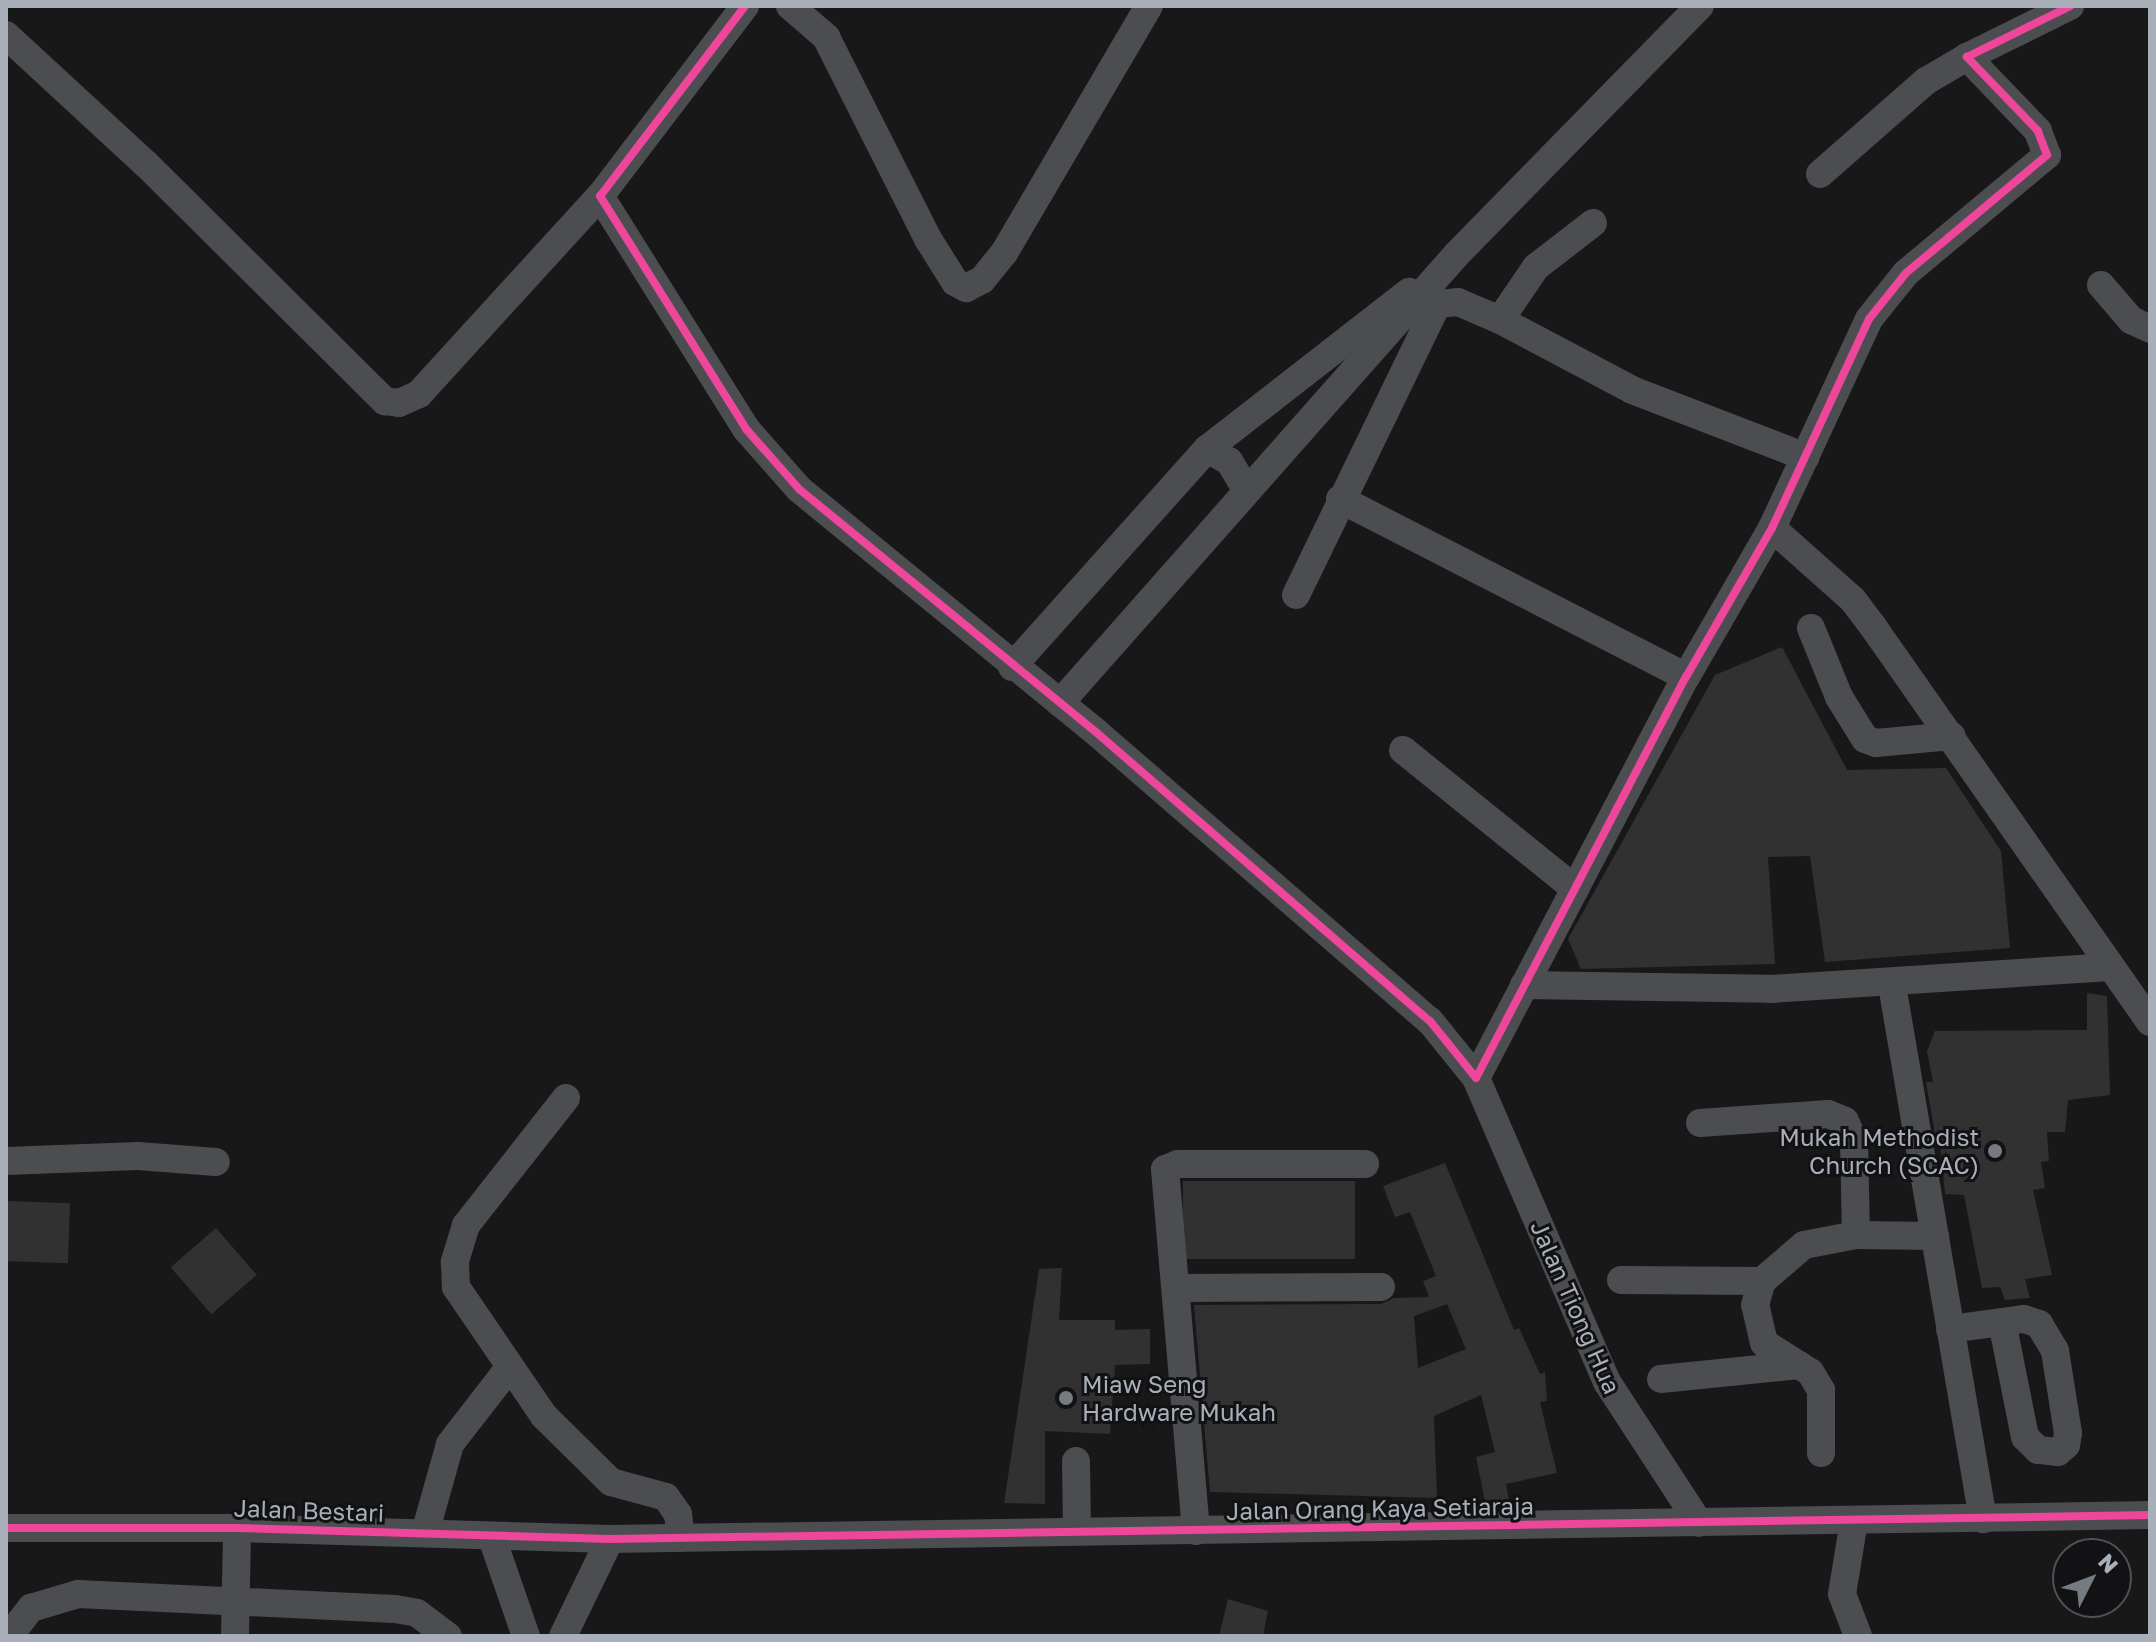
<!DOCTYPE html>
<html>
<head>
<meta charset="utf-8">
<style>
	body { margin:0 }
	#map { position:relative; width:2156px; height:1642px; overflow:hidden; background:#181818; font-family:"Golos Text",sans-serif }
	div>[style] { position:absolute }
	.building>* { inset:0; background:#313132; transform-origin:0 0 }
	.minor>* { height:28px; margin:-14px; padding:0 14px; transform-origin:14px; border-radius:14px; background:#4c4d51 }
	.cycleway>* { height:8px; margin:-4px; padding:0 4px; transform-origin:4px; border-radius:4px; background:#ed469a }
	.dots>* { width:22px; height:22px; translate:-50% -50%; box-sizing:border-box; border:4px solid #121214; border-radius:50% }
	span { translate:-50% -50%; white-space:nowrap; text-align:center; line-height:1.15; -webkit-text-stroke:6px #121214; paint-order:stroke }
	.poi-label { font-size:24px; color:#a9afb9 }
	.right { translate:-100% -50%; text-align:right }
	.left { translate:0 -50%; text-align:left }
	.street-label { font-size:24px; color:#a9afb9 }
	.frame { position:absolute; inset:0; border:8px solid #a9afb9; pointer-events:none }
	.north { position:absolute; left:2052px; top:1538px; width:80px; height:80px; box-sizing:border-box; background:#121214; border:2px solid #4e5156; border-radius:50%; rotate:48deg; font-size:22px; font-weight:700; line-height:32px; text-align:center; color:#a9afb9 }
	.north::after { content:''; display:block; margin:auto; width:28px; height:36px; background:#767a81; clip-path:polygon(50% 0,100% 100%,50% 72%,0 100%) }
</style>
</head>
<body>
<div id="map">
	<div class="building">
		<i style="clip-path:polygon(1782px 647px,1847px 770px,1946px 768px,2001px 851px,2010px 948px,1825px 962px,1810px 856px,1768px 857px,1775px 964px,1581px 969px,1568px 939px,1715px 675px)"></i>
		<i style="clip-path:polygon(2087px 993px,2107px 996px,2110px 1095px,2068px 1100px,2065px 1132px,2047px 1132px,2049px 1161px,2041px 1162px,2045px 1188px,2033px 1190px,2052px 1275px,2025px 1279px,2030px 1298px,2005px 1300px,2000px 1287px,1982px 1288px,1964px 1195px,1945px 1194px,1940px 1142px,1936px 1140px,1926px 1082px,1933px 1082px,1927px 1051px,1935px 1031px,2087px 1030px)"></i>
		<i style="clip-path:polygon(evenodd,1445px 1163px,1514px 1330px,1519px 1328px,1540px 1374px,1545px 1372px,1547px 1401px,1540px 1402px,1557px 1473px,1506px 1484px,1509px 1500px,1485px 1501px,1476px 1457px,1495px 1452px,1481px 1395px,1434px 1416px,1437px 1498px,1210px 1492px,1194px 1305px,1381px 1304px,1394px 1298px,1429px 1297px,1423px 1281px,1436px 1276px,1410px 1212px,1395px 1217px,1383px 1186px,1445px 1163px,1447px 1304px,1466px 1349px,1418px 1368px,1414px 1316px,1447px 1304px)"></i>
		<i style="left:1183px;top:1181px;width:172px;height:78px"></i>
		<i style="left:6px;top:1201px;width:64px;height:60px;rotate:2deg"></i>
		<i style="left:216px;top:1228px;width:62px;height:60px;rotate:49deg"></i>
		<i style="clip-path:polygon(1062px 1268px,1059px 1320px,1115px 1320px,1115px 1330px,1150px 1329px,1150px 1364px,1115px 1365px,1110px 1434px,1045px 1431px,1045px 1504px,1004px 1503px,1039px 1269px)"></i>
		<i style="clip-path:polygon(1228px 1599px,1268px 1611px,1263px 1636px,1219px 1636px)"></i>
	</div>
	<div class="minor">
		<i style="left:745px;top:6px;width:239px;rotate:127.3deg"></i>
		<i style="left:600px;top:196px;width:275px;rotate:57.9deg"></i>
		<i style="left:746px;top:429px;width:80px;rotate:48.5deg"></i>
		<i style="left:799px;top:489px;width:385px;rotate:39.3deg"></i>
		<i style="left:1097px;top:733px;width:440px;rotate:40.9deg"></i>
		<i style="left:1430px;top:1021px;width:73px;rotate:51.1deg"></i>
		<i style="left:1476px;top:1078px;width:453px;rotate:-62.4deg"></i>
		<i style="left:1686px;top:677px;width:172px;rotate:-60deg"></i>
		<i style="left:1772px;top:528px;width:230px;rotate:-65.1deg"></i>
		<i style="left:1869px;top:319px;width:59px;rotate:-51.2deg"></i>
		<i style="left:1906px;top:273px;width:184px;rotate:-39.9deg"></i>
		<i style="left:2047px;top:155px;width:26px;rotate:-111deg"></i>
		<i style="left:2038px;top:131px;width:103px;rotate:-133.8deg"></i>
		<i style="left:1967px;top:57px;width:115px;rotate:-26.3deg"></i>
		<i style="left:790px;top:6px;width:48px;rotate:40.7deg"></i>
		<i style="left:826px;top:37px;width:226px;rotate:63.2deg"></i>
		<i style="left:928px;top:239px;width:51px;rotate:57.9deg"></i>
		<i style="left:955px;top:282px;width:13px;rotate:29deg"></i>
		<i style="left:966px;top:288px;width:18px;rotate:-27deg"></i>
		<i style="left:982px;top:280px;width:35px;rotate:-51deg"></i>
		<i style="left:1004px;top:253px;width:286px;rotate:-59.6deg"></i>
		<i style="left:6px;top:35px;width:190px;rotate:42.7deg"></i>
		<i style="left:146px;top:164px;width:337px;rotate:44.8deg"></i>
		<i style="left:385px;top:401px;width:14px;rotate:8deg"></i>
		<i style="left:399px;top:403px;width:22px;rotate:-24deg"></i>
		<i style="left:419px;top:394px;width:268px;rotate:-47.6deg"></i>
		<i style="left:1820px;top:174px;width:141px;rotate:-41.3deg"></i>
		<i style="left:1926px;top:81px;width:48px;rotate:-30.3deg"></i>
		<i style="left:1593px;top:223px;width:72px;rotate:142.3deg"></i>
		<i style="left:1536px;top:267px;width:64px;rotate:124.2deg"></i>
		<i style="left:1500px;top:320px;width:149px;rotate:27.9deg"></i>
		<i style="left:1632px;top:390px;width:186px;rotate:21.1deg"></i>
		<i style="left:2101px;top:285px;width:46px;rotate:49.4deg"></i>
		<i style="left:2131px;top:320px;width:21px;rotate:25deg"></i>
		<i style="left:1207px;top:449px;width:25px;rotate:29deg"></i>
		<i style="left:1229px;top:461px;width:33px;rotate:59deg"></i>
		<i style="left:1340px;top:499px;width:389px;rotate:27.2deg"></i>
		<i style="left:1772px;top:528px;width:108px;rotate:41.6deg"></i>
		<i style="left:1853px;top:600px;width:35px;rotate:53deg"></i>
		<i style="left:1874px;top:628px;width:481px;rotate:55deg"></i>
		<i style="left:1296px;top:595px;width:323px;rotate:-64.1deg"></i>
		<i style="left:1437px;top:304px;width:21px;rotate:-5deg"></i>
		<i style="left:1458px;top:302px;width:46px;rotate:23.2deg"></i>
		<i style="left:1811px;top:628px;width:74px;rotate:67.9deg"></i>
		<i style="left:1839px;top:697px;width:49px;rotate:58.2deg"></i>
		<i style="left:1865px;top:739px;width:12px;rotate:20deg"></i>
		<i style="left:1876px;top:743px;width:76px;rotate:-5.3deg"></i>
		<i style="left:1012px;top:667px;width:292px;rotate:-48.2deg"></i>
		<i style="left:1207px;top:449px;width:256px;rotate:-37.9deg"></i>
		<i style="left:1060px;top:703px;width:599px;rotate:-48.52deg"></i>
		<i style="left:1457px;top:254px;width:347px;rotate:-45.6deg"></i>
		<i style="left:1403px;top:750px;width:221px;rotate:38.9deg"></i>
		<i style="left:1524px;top:985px;width:246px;rotate:0.9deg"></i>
		<i style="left:1770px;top:989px;width:341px;rotate:-3.7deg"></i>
		<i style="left:1892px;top:985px;width:542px;rotate:80.33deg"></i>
		<i style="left:1476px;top:1078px;width:331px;rotate:66.7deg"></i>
		<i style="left:1607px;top:1382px;width:168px;rotate:56.9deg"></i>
		<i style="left:566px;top:1098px;width:162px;rotate:128.2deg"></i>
		<i style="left:466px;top:1225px;width:39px;rotate:107deg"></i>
		<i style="left:455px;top:1262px;width:25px;rotate:88deg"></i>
		<i style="left:456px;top:1287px;width:156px;rotate:55.7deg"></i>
		<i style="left:544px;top:1416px;width:94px;rotate:44.6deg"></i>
		<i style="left:611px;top:1482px;width:57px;rotate:15.3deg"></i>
		<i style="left:666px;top:1497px;width:21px;rotate:55deg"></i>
		<i style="left:678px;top:1514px;width:24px;rotate:83deg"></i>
		<i style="left:1700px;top:1123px;width:128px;rotate:-4deg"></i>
		<i style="left:1828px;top:1114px;width:18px;rotate:22deg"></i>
		<i style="left:1845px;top:1121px;width:22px;rotate:66deg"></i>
		<i style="left:1854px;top:1141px;width:94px;rotate:88.8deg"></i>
		<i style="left:6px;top:1161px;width:132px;rotate:-2.2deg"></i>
		<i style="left:138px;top:1156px;width:78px;rotate:4.4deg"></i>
		<i style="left:1621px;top:1280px;width:141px;rotate:0.4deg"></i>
		<i style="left:1176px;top:1288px;width:205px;rotate:-0.3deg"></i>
		<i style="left:1950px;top:1329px;width:52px;rotate:-7.7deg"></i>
		<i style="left:2002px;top:1322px;width:22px;rotate:-8deg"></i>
		<i style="left:2024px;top:1319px;width:16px;rotate:18deg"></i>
		<i style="left:2039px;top:1324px;width:31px;rotate:59deg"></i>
		<i style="left:2055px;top:1351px;width:83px;rotate:81deg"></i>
		<i style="left:2068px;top:1433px;width:12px;rotate:99deg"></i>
		<i style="left:2066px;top:1445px;width:11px;rotate:139deg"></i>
		<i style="left:2058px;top:1452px;width:20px;rotate:-174deg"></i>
		<i style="left:2038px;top:1450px;width:18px;rotate:-135deg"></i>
		<i style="left:2025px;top:1437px;width:117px;rotate:-101.3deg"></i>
		<i style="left:1661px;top:1379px;width:139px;rotate:-5.8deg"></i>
		<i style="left:1821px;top:1453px;width:63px;rotate:-90deg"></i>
		<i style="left:1821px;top:1390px;width:21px;rotate:-121deg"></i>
		<i style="left:1810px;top:1372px;width:54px;rotate:-147.8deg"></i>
		<i style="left:1764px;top:1343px;width:39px;rotate:-103deg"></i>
		<i style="left:1755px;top:1305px;width:25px;rotate:-74deg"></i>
		<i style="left:1762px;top:1281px;width:55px;rotate:-40.6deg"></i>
		<i style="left:1804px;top:1245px;width:53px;rotate:-10.9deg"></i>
		<i style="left:1856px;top:1235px;width:79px;rotate:0.7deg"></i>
		<i style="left:1076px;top:1461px;width:70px;rotate:89.2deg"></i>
		<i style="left:1854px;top:1521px;width:74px;rotate:99.3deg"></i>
		<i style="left:1842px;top:1594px;width:45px;rotate:69.1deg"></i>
		<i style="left:6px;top:1528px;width:231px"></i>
		<i style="left:237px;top:1528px;width:373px;rotate:1.7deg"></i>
		<i style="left:610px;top:1539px;width:1540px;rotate:-0.89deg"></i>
		<i style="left:1196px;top:1531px;width:363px;rotate:-94.9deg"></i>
		<i style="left:1165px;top:1169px;width:14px;rotate:-21deg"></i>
		<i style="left:1178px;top:1164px;width:187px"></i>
		<i style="left:425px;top:1533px;width:92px;rotate:-74.3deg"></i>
		<i style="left:450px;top:1444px;width:96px;rotate:-52.2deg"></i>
		<i style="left:492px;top:1538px;width:104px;rotate:70.9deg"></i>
		<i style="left:9px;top:1636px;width:36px;rotate:-52deg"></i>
		<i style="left:31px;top:1608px;width:49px;rotate:-16.6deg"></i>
		<i style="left:78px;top:1594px;width:317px;rotate:2.7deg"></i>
		<i style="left:395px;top:1609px;width:22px;rotate:10deg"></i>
		<i style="left:417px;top:1613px;width:39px;rotate:37deg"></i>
		<i style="left:235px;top:1636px;width:108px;rotate:-88.9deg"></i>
		<i style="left:563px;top:1636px;width:108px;rotate:-64.1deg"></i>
	</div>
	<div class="cycleway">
		<i style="left:745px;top:6px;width:239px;rotate:127.3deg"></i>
		<i style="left:600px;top:196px;width:275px;rotate:57.9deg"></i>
		<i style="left:746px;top:429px;width:80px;rotate:48.5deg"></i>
		<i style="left:799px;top:489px;width:385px;rotate:39.3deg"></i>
		<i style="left:1097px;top:733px;width:440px;rotate:40.9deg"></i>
		<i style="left:1430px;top:1021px;width:73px;rotate:51.1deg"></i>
		<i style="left:1476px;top:1078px;width:453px;rotate:-62.4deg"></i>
		<i style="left:1686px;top:677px;width:172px;rotate:-60deg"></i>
		<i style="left:1772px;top:528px;width:230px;rotate:-65.1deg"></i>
		<i style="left:1869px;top:319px;width:59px;rotate:-51.2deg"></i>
		<i style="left:1906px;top:273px;width:184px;rotate:-39.9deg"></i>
		<i style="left:2047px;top:155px;width:26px;rotate:-111deg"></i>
		<i style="left:2038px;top:131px;width:103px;rotate:-133.8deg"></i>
		<i style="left:1967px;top:57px;width:115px;rotate:-26.3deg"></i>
		<i style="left:6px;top:1528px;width:231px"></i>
		<i style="left:237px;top:1528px;width:373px;rotate:1.7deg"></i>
		<i style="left:610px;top:1539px;width:1540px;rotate:-0.89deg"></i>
	</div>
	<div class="dots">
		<i style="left:1995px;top:1151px;background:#767a81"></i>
		<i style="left:1066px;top:1398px;background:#767a81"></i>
	</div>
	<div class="poi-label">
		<span class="right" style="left:1979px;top:1151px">Mukah Methodist<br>Church (SCAC)</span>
		<span class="left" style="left:1082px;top:1398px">Miaw Seng<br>Hardware Mukah</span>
	</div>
	<div class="street-label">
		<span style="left:1576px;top:1307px;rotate:66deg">Jalan Tiong Hua</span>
		<span style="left:1380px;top:1508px;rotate:-1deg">Jalan Orang Kaya Setiaraja</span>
		<span style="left:309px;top:1510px;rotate:2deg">Jalan Bestari</span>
	</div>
	<div class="frame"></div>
	<div class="north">N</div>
</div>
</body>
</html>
